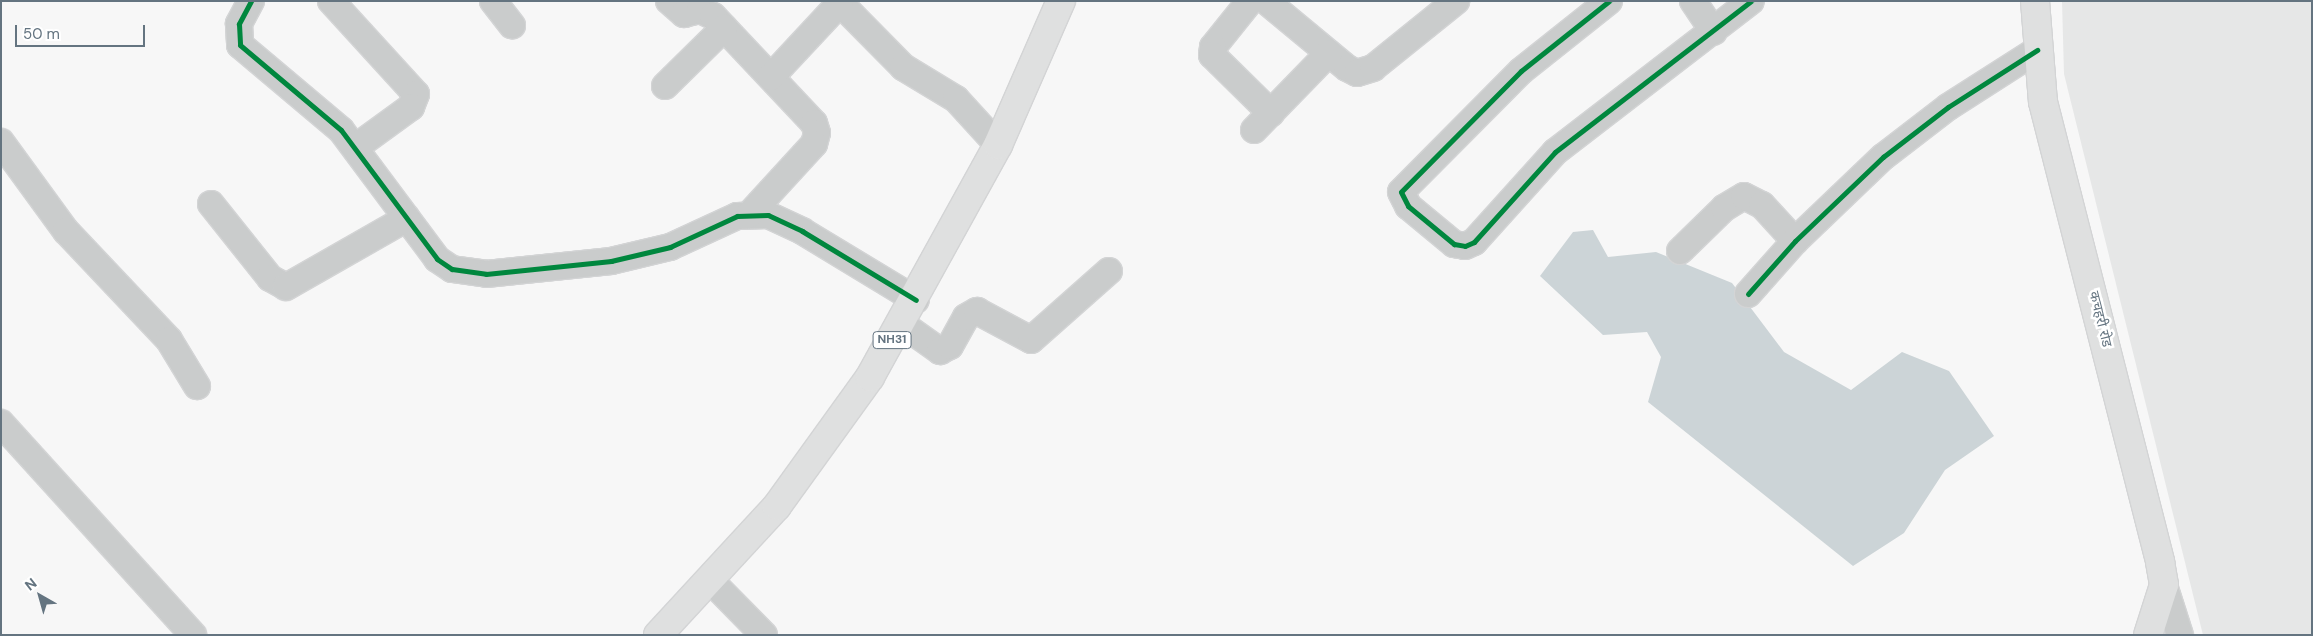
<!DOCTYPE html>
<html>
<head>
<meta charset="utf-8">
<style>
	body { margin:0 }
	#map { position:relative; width:2313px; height:636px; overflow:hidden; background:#f7f7f7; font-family:"DM Sans","Noto Sans Devanagari",sans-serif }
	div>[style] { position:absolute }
	.built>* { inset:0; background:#e6e7e7 }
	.water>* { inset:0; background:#ccd4d7 }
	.roads { filter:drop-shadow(1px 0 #d3d4d5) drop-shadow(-1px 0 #d3d4d5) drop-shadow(0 1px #d3d4d5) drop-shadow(0 -1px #d3d4d5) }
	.minor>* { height:26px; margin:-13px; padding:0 13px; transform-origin:13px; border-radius:13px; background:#cacccc }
	.major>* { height:28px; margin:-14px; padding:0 14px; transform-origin:14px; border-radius:14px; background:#dfe0e0 }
	.highway>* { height:28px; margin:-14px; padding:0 14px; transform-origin:14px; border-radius:14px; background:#dfe0e0 }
	.cycleway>* { height:5px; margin:-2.5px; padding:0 2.5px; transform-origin:2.5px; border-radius:2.5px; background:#00873e }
	span { translate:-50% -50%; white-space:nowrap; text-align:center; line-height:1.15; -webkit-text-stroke:5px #fff; paint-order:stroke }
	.shield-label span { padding:1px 4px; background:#fff; border:1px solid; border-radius:4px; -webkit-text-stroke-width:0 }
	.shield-label { font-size:12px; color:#647480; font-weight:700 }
	.street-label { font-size:14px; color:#647480 }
	.frame { position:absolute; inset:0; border:2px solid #647480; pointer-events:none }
	.north { position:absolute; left:15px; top:571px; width:50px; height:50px; -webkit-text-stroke:4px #fff; paint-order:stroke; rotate:322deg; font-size:14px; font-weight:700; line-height:20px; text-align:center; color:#647480 }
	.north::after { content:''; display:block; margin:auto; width:18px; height:22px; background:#647480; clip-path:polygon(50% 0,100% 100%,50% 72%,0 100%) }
	.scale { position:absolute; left:15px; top:25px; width:130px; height:22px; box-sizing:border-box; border:2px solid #647480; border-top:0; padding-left:6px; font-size:15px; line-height:18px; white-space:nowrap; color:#647480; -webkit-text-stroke:4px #fff; paint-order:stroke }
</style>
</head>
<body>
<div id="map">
	<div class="built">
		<i style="clip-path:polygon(2062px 1px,2312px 1px,2312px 635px,2203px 635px,2064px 74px)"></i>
	</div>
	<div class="water">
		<i style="clip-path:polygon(1593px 230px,1608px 257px,1656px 252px,1732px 283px,1784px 352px,1851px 390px,1902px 352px,1949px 371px,1994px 436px,1945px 470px,1904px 533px,1853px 566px,1648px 402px,1661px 357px,1647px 332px,1603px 335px,1540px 276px,1573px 232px)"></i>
	</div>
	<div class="roads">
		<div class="minor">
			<i style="left:251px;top:1px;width:26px;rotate:118deg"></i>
			<i style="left:239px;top:24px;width:21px;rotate:87deg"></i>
			<i style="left:240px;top:45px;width:132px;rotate:40.1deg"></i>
			<i style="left:341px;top:130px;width:161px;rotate:53.3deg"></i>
			<i style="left:437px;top:259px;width:18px;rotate:34deg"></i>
			<i style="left:452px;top:269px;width:34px;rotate:8deg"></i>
			<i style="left:486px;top:274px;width:126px;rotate:-5.9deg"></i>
			<i style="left:611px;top:261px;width:61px;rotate:-13.3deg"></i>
			<i style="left:670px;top:247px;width:74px;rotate:-24.8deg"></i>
			<i style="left:737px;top:216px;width:31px;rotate:-2deg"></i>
			<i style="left:768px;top:215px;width:38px;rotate:25deg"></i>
			<i style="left:802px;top:231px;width:133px;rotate:31.2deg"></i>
			<i style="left:331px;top:1px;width:126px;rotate:47.6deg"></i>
			<i style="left:416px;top:94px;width:14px;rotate:111deg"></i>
			<i style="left:411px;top:107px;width:68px;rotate:144deg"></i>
			<i style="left:493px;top:1px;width:31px;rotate:52deg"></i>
			<i style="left:669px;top:1px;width:20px;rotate:41deg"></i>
			<i style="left:684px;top:14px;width:16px;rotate:-14deg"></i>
			<i style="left:700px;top:10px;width:14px;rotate:25deg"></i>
			<i style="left:713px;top:16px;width:147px;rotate:46.7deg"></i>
			<i style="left:814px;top:123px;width:10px;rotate:73deg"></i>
			<i style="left:817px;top:133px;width:11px;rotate:105deg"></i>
			<i style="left:814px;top:144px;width:96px;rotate:132.5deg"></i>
			<i style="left:838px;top:1px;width:93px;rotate:45.4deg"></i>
			<i style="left:903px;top:67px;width:62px;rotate:31.1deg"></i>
			<i style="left:956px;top:99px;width:62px;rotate:47.6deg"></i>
			<i style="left:1250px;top:1px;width:59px;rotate:128.8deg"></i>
			<i style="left:1213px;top:47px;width:8px;rotate:97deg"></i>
			<i style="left:1212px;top:55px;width:83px;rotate:44.5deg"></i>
			<i style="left:1266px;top:1px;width:105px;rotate:39.6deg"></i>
			<i style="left:1347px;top:68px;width:11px;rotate:27deg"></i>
			<i style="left:1357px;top:73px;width:17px;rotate:-17deg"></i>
			<i style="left:1373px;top:68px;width:107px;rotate:-38.9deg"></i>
			<i style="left:1609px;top:1px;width:112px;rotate:141.5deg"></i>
			<i style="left:1521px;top:71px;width:170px;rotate:134.8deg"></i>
			<i style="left:1401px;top:192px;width:16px;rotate:63deg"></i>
			<i style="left:1408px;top:206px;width:60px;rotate:39.6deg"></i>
			<i style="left:1454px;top:244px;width:11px;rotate:10deg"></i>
			<i style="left:1465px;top:246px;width:10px;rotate:-24deg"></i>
			<i style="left:1474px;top:242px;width:121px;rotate:-48deg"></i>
			<i style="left:1555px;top:152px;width:247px;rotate:-37.6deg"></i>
			<i style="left:1693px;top:1px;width:37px;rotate:56deg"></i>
			<i style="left:771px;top:77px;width:101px;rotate:-47deg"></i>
			<i style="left:665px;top:86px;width:83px;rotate:-44.5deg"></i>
			<i style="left:1254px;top:130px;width:107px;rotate:-45.8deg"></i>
			<i style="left:1px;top:142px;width:110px;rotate:53.9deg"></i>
			<i style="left:66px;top:231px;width:150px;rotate:46.6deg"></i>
			<i style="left:169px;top:340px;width:54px;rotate:58.7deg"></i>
			<i style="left:211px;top:204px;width:95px;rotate:51.4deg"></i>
			<i style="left:270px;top:278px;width:18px;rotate:29deg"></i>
			<i style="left:286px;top:287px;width:139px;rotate:-29.7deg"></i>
			<i style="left:1680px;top:251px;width:62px;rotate:-44.3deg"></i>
			<i style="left:1724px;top:208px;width:23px;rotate:-31deg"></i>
			<i style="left:1744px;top:196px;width:20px;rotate:27deg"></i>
			<i style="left:1762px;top:205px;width:49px;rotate:47.5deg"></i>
			<i style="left:1748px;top:294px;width:71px;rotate:-48.4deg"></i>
			<i style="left:1795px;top:241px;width:122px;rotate:-43.7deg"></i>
			<i style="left:1883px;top:157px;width:82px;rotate:-37.6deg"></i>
			<i style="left:1948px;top:107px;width:106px;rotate:-32.6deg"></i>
			<i style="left:902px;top:324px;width:47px;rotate:35.4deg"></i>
			<i style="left:940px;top:351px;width:11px;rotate:-27deg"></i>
			<i style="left:950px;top:346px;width:33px;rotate:-61deg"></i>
			<i style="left:966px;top:317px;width:13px;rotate:-29deg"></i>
			<i style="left:977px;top:311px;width:61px;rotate:28.2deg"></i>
			<i style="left:1031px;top:340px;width:104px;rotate:-41.5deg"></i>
			<i style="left:1px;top:423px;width:286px;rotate:47.8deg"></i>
			<i style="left:710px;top:580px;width:77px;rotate:45.5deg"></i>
			<i style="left:2164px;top:585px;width:52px;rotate:72.3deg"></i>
		</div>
		<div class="major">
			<i style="left:2035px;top:1px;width:101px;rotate:85.5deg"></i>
			<i style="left:2043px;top:102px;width:475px;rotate:75.7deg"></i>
			<i style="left:2160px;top:562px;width:23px;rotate:80deg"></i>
			<i style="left:2164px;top:585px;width:52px;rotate:107.7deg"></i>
		</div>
		<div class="highway">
			<i style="left:658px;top:635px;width:176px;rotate:-47.3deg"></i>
			<i style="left:777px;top:506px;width:159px;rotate:-54.2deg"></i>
			<i style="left:870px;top:377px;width:265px;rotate:-61.1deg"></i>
			<i style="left:998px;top:145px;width:157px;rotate:-66.4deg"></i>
		</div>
	</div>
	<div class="cycleway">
		<i style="left:251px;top:1px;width:26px;rotate:118deg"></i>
		<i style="left:239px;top:24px;width:21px;rotate:87deg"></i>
		<i style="left:240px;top:45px;width:132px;rotate:40.1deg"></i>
		<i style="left:341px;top:130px;width:161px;rotate:53.3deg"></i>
		<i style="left:437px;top:259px;width:18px;rotate:34deg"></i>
		<i style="left:452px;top:269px;width:34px;rotate:8deg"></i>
		<i style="left:486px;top:274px;width:126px;rotate:-5.9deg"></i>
		<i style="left:611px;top:261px;width:61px;rotate:-13.3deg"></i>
		<i style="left:670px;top:247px;width:74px;rotate:-24.8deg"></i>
		<i style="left:737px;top:216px;width:31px;rotate:-2deg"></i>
		<i style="left:768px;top:215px;width:38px;rotate:25deg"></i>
		<i style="left:802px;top:231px;width:133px;rotate:31.2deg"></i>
		<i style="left:1609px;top:1px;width:112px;rotate:141.5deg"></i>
		<i style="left:1521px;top:71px;width:170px;rotate:134.8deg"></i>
		<i style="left:1401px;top:192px;width:16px;rotate:63deg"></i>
		<i style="left:1408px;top:206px;width:60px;rotate:39.6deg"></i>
		<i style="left:1454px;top:244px;width:11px;rotate:10deg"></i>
		<i style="left:1465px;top:246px;width:10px;rotate:-24deg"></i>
		<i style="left:1474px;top:242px;width:121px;rotate:-48deg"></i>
		<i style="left:1555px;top:152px;width:247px;rotate:-37.6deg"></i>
		<i style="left:1748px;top:294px;width:71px;rotate:-48.4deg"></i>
		<i style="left:1795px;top:241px;width:122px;rotate:-43.7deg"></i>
		<i style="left:1883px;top:157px;width:82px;rotate:-37.6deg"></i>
		<i style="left:1948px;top:107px;width:106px;rotate:-32.6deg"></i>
	</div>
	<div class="shield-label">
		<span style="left:892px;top:340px">NH31</span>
	</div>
	<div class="street-label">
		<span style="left:2101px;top:319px;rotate:76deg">कचहरी रोड</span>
	</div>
	<div class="frame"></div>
	<div class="north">N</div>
	<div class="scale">50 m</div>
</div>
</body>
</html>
